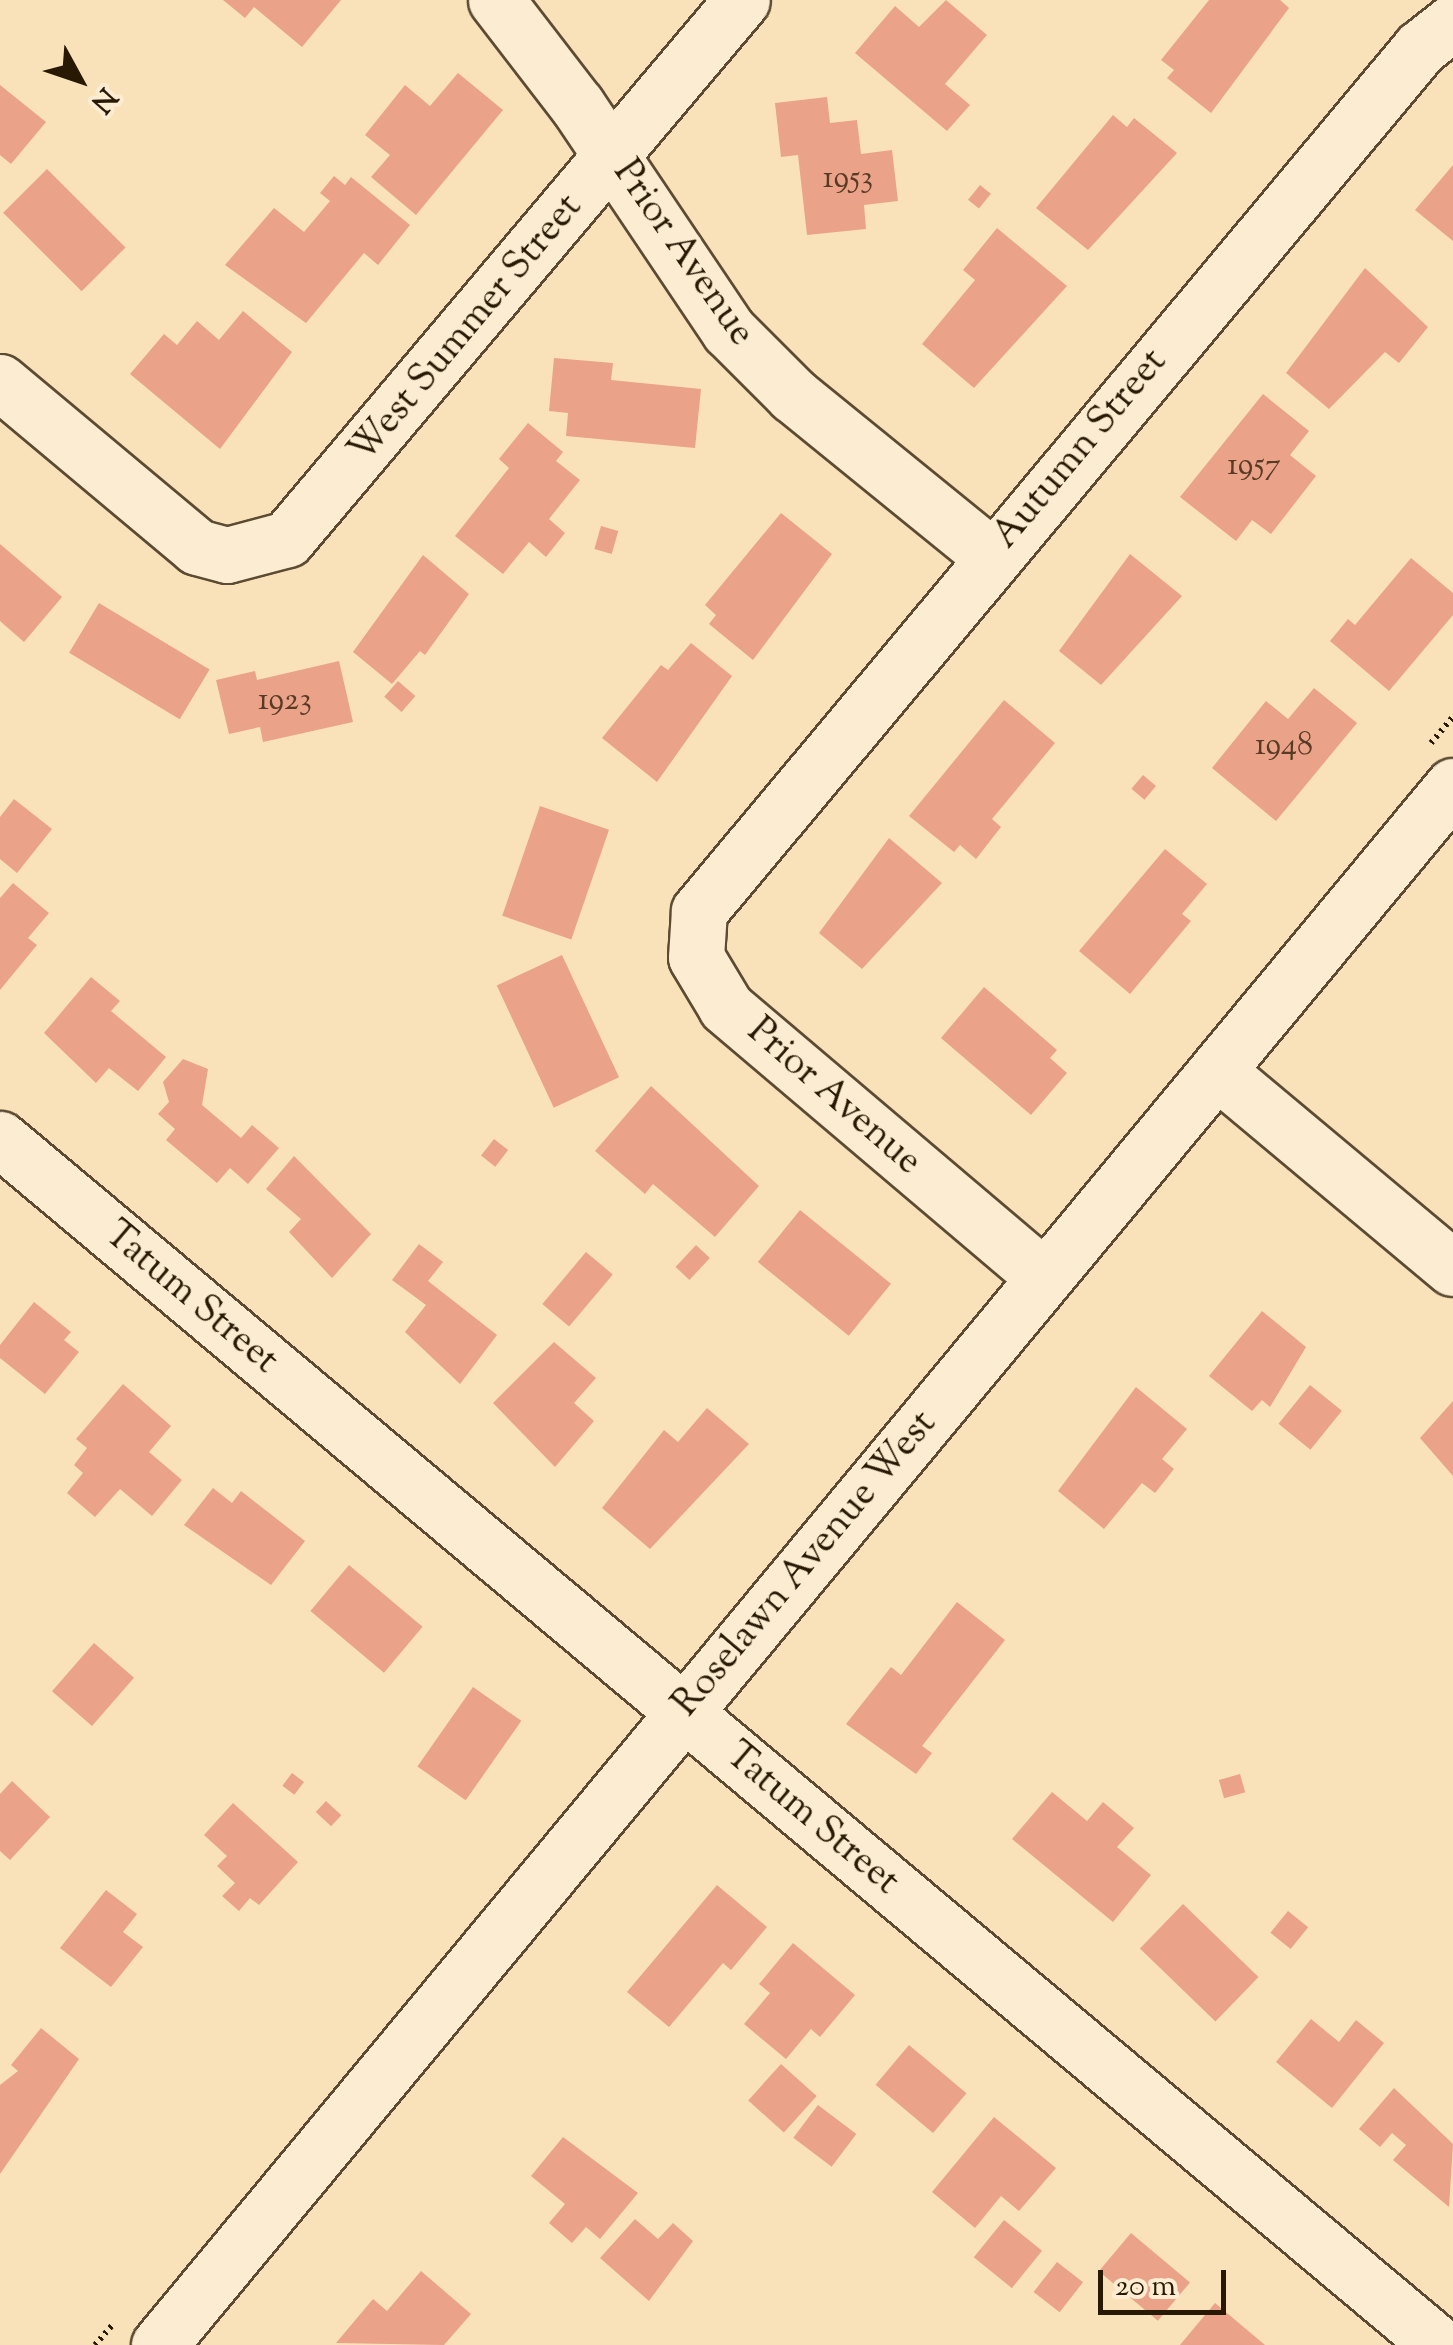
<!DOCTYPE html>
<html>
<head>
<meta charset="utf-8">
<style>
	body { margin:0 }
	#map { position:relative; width:1453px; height:2345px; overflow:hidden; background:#f9e2ba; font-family:"Sorts Mill Goudy",serif }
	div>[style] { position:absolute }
	.building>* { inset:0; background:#eaa288; transform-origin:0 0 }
	.path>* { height:6px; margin-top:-3px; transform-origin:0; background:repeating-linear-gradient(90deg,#281904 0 2.5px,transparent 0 7.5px) }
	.roads { filter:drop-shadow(2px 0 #5c4b32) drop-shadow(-2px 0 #5c4b32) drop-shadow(0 2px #5c4b32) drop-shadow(0 -2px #5c4b32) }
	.minor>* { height:55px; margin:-27.5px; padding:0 27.5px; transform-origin:27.5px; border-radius:27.5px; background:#fbecd2 }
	span { translate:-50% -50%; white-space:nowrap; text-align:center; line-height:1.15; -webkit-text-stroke:8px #fbecd2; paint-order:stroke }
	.number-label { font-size:32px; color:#583b25 }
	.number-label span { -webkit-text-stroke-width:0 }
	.street-label { font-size:38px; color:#281904 }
	.north { position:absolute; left:30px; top:30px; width:100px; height:100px; -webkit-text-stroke:8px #fbecd2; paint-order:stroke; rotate:130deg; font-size:28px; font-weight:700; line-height:40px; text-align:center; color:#281904 }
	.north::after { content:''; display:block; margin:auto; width:35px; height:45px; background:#281904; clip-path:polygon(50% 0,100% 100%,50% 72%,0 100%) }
	.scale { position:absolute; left:1098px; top:2270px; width:128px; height:45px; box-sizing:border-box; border:5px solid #281904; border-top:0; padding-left:12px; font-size:30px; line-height:35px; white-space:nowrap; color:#281904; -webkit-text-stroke:8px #fbecd2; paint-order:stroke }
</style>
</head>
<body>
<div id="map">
	<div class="building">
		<i style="clip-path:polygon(223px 0,341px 0,302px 47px,254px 7px,245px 18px)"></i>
		<i style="clip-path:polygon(946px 0,987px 35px,945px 84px,970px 105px,947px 131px,855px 53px,895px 6px,919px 27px)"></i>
		<i style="clip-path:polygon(1209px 0,1280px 0,1289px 8px,1211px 113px,1167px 78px,1174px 70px,1161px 60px)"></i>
		<i style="clip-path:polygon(458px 73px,503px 110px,416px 215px,371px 177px,390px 155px,365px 135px,405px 85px,430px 106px)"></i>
		<i style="clip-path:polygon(0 85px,46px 122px,11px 164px,0 155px)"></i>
		<i style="clip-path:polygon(827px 97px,830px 123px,857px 120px,861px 154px,892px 150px,898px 201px,864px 205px,866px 229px,807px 235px,798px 155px,781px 157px,775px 103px)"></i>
		<i style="clip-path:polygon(1113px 115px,1127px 127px,1134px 118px,1177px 153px,1088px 250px,1036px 208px)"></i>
		<i style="clip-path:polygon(1453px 165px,1453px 241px,1415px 210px)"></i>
		<i style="left:47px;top:169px;width:111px;height:62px;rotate:45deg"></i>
		<i style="clip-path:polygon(334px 176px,345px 185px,351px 177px,410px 225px,378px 265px,364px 253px,306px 323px,225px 265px,274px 208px,304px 232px,330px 201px,320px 193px)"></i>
		<i style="left:980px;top:185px;width:14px;height:19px;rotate:39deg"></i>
		<i style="clip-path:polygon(997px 228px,1067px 286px,974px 388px,922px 344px,975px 280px,963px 270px)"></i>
		<i style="clip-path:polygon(1365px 268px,1428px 327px,1399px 363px,1385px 352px,1329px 409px,1286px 373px)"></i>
		<i style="clip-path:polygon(243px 311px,292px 352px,220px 449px,130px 374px,164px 334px,177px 345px,197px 321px,219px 340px)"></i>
		<i style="clip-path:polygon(554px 358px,613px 363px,611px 380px,701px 389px,695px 448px,566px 436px,568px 413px,549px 411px)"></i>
		<i style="clip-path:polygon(1263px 394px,1309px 431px,1290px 455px,1316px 476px,1271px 534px,1252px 520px,1236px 541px,1180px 497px)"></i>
		<i style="clip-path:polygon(528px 423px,563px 452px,556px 461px,580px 480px,549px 519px,565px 533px,546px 557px,529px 542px,503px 574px,455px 536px,509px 468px,499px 459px)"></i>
		<i style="clip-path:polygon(781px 513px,832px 554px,753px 660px,709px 624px,716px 615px,705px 605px)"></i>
		<i style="left:601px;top:526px;width:18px;height:24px;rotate:16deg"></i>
		<i style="clip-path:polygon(0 544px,62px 597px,24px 642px,0 621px)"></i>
		<i style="clip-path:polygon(1130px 554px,1182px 596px,1101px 685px,1059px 651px)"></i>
		<i style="clip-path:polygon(423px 555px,469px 594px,425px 655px,420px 651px,392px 684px,353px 652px)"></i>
		<i style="clip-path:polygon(1411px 558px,1453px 593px,1453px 615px,1389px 691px,1330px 641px,1348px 619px,1355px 625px)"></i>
		<i style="left:99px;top:603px;width:129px;height:58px;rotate:31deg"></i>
		<i style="clip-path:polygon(691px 643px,732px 676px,657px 782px,602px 738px,661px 665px,668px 670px)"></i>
		<i style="clip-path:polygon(339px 661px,353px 722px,263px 742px,260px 727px,229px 734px,216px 680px,255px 671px,257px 680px)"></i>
		<i style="left:398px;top:681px;width:23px;height:21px;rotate:41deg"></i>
		<i style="clip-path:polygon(1314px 688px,1357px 723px,1276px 821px,1212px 768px,1266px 701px,1288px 719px)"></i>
		<i style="clip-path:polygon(1004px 700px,1055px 743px,992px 819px,1001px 827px,976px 859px,960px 845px,954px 852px,909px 816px)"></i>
		<i style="left:1143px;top:775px;width:17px;height:18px;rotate:40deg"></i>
		<i style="clip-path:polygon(14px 799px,52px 829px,17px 873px,0 859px,0 817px)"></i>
		<i style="left:540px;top:806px;width:73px;height:116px;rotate:19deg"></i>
		<i style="clip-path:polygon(889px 838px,942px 883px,862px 969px,819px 933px)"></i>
		<i style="clip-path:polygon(1165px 849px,1207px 884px,1182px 914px,1191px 921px,1130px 994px,1079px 951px)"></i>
		<i style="clip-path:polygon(13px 883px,49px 913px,28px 938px,37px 945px,0 990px,0 898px)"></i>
		<i style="left:562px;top:955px;width:135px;height:72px;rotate:65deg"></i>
		<i style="clip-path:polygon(91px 977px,120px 1001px,111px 1011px,166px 1057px,138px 1091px,109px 1068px,96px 1083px,44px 1033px)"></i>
		<i style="clip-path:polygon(984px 987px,1057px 1050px,1050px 1058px,1067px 1073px,1031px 1115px,941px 1038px)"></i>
		<i style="clip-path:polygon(183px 1059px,208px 1069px,202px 1105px,241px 1138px,252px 1125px,279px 1148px,248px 1184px,230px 1168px,217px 1183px,166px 1140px,175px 1129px,158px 1114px,169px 1102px,163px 1082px)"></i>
		<i style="clip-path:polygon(651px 1086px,759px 1186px,715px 1237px,653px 1184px,645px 1194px,595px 1151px)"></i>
		<i style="left:494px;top:1139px;width:18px;height:21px;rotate:38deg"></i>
		<i style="clip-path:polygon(294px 1156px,371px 1234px,332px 1278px,289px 1232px,301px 1219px,266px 1189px)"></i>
		<i style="left:800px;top:1210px;width:117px;height:67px;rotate:39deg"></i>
		<i style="clip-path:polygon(419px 1244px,443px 1262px,428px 1281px,497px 1335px,460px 1384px,405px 1332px,426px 1305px,392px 1280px)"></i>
		<i style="left:696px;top:1245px;width:19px;height:30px;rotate:43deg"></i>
		<i style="left:586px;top:1252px;width:35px;height:68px;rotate:40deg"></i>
		<i style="clip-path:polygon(34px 1302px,71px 1332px,64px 1340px,79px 1352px,45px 1394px,0 1358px,0 1345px)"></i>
		<i style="clip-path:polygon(1262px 1311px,1306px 1347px,1270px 1407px,1262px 1400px,1252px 1411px,1209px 1376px)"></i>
		<i style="clip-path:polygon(554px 1342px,596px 1378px,574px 1403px,594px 1421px,555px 1467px,493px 1403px)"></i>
		<i style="clip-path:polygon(123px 1384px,171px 1426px,149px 1452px,182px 1480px,152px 1516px,120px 1489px,95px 1517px,67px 1493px,83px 1473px,74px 1465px,87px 1448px,76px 1439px)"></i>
		<i style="left:1310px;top:1385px;width:41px;height:50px;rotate:39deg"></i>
		<i style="clip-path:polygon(1136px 1387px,1187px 1429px,1162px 1459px,1174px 1469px,1155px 1493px,1142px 1483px,1104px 1529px,1058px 1491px)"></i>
		<i style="clip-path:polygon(1453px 1401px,1453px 1476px,1420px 1438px)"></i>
		<i style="clip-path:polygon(707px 1408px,749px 1444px,650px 1549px,602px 1508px,664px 1430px,678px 1442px)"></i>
		<i style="clip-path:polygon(213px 1488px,232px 1503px,241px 1491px,305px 1541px,271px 1585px,184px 1525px)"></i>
		<i style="left:349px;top:1565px;width:96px;height:60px;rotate:40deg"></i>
		<i style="clip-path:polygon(957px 1602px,1005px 1640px,922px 1746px,932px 1753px,916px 1774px,846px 1724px,891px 1667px,901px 1675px)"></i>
		<i style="left:94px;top:1643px;width:53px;height:64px;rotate:41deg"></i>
		<i style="left:473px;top:1687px;width:59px;height:97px;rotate:35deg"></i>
		<i style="left:292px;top:1773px;width:15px;height:16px;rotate:37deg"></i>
		<i style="left:1240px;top:1774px;width:19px;height:22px;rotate:74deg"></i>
		<i style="clip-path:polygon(12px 1781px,50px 1817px,10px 1860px,0 1851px,0 1794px)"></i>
		<i style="clip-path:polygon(1052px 1792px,1087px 1821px,1103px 1802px,1134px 1828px,1117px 1847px,1151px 1875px,1113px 1922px,1012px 1839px)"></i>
		<i style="left:326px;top:1801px;width:21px;height:15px;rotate:43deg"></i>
		<i style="clip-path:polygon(233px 1803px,298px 1862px,259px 1905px,250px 1898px,239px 1911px,222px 1896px,235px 1883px,217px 1866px,227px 1856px,204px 1835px)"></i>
		<i style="clip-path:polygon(717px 1885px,767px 1927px,731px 1970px,723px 1963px,669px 2027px,627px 1992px)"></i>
		<i style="clip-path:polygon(106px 1890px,137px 1914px,123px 1932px,143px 1947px,111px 1987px,60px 1948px)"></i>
		<i style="left:1183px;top:1904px;width:105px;height:62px;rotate:44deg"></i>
		<i style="left:1288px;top:1911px;width:26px;height:28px;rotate:39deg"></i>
		<i style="clip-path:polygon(793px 1943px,855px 1995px,820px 2037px,811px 2029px,786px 2059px,744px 2024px,770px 1993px,759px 1984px)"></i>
		<i style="clip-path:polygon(1311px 2019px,1339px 2042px,1356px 2020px,1384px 2043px,1332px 2108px,1276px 2062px)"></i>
		<i style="clip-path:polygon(41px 2028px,79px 2059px,0 2174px,0 2085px,18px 2071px,11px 2065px)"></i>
		<i style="left:909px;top:2045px;width:75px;height:52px;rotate:40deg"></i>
		<i style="left:781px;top:2064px;width:48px;height:49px;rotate:42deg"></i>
		<i style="clip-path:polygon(1394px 2088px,1453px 2144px,1449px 2207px,1393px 2160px,1406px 2145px,1392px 2133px,1380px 2147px,1359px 2129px)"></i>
		<i style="left:818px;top:2105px;width:48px;height:41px;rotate:37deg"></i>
		<i style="clip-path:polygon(994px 2117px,1056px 2168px,1019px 2211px,1001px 2196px,975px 2228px,932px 2192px)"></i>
		<i style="clip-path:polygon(563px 2137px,638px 2193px,600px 2239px,586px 2227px,572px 2243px,549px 2223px,565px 2204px,531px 2176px)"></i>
		<i style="clip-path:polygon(635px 2219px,658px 2239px,673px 2223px,693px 2241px,649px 2301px,600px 2258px)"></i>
		<i style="left:1004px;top:2220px;width:49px;height:48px;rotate:39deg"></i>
		<i style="left:1131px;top:2233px;width:77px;height:50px;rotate:40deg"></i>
		<i style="left:1057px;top:2262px;width:33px;height:38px;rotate:38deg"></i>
		<i style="clip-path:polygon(421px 2271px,471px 2314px,444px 2345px,336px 2343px,373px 2299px,387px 2311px)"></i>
		<i style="clip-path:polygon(1215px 2303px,1265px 2345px,1180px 2345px)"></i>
	</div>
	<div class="path">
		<i style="left:1431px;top:743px;width:34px;rotate:-50deg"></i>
		<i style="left:95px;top:2345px;width:29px;rotate:-49deg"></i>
	</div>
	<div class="roads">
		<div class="minor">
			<i style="left:496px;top:0;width:133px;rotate:52.4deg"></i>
			<i style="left:577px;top:105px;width:272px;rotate:56.1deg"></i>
			<i style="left:729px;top:331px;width:91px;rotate:45deg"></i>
			<i style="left:793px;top:395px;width:255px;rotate:39.1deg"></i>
			<i style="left:0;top:382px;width:257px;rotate:39.9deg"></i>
			<i style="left:197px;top:547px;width:31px;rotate:15deg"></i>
			<i style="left:227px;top:555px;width:62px;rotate:-14.9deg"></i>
			<i style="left:287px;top:539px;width:705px;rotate:-49.83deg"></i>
			<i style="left:1217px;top:1071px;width:307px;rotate:39.9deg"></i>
			<i style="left:0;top:1139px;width:1878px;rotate:39.97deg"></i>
			<i style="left:1044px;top:1277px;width:417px;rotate:-139.7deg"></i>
			<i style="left:726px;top:1007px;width:58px;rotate:-121deg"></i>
			<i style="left:696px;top:957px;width:46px;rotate:-86.3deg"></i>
			<i style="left:699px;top:911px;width:1125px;rotate:-50.12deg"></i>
			<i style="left:1420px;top:48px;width:42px;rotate:-38.2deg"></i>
			<i style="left:159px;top:2345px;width:2026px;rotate:-50.31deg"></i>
		</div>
	</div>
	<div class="number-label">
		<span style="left:848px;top:179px">1953</span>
		<span style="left:1254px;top:466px">1957</span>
		<span style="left:285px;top:701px">1923</span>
		<span style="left:1284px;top:746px">1948</span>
	</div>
	<div class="street-label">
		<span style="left:682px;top:254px;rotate:55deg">Prior Avenue</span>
		<span style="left:467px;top:330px;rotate:-50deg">West Summer Street</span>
		<span style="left:1081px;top:450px;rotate:-50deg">Autumn Street</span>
		<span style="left:833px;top:1098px;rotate:41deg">Prior Avenue</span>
		<span style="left:190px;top:1299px;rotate:40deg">Tatum Street</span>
		<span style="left:806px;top:1565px;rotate:-50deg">Roselawn Avenue West</span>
		<span style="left:811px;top:1820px;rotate:40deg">Tatum Street</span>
	</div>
	<div class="north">N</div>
	<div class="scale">20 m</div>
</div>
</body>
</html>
